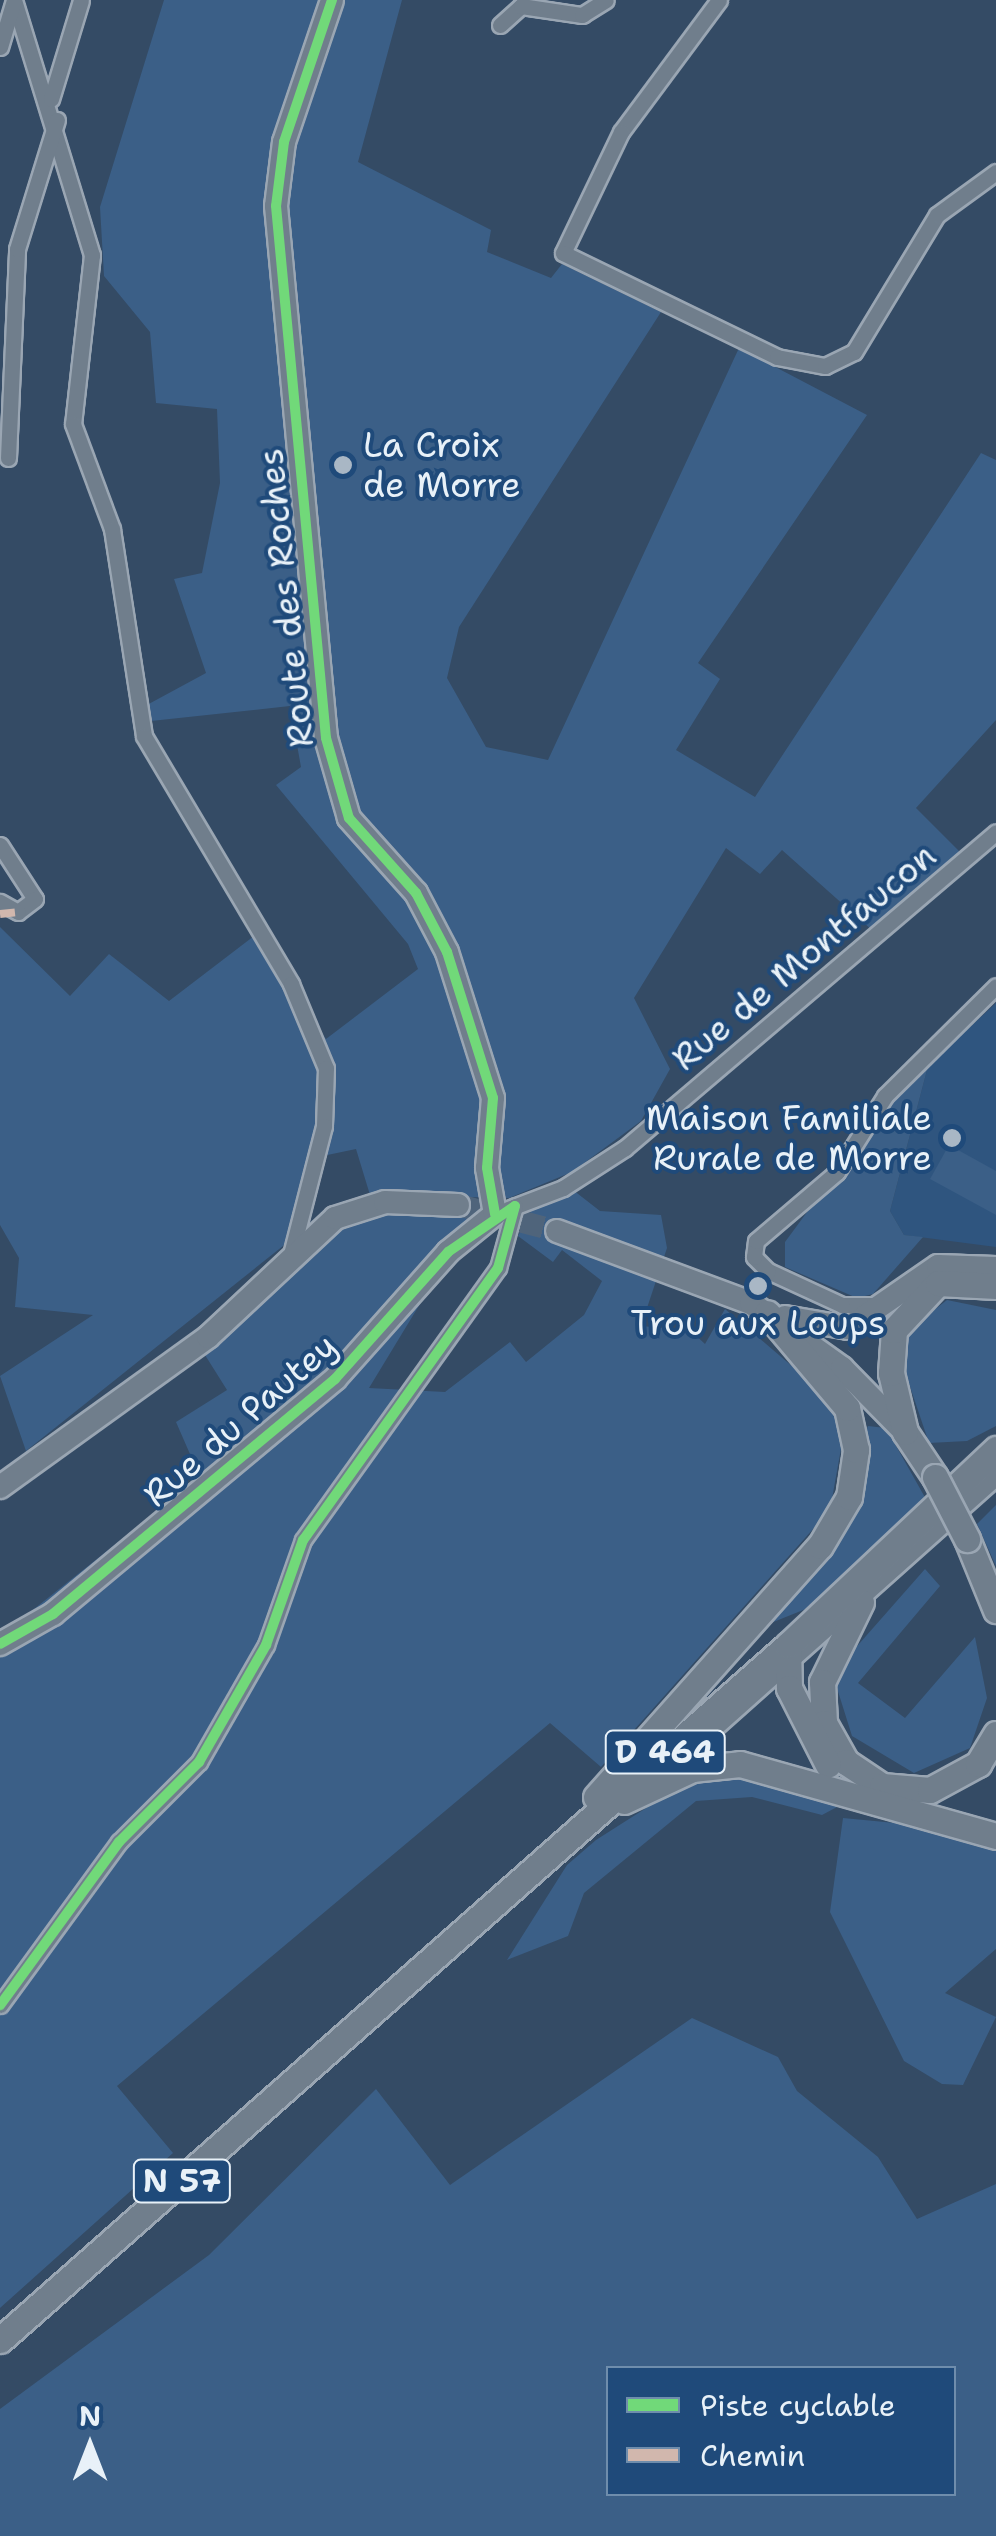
<!DOCTYPE html>
<html>
<head>
<meta charset="utf-8">
<style>
	body { margin:0 }
	#map { position:relative; width:996px; height:2536px; overflow:hidden; background:#344b65; font-family:"Shantell Sans",sans-serif }
	div>[style] { position:absolute }
	.built>* { inset:0; background:#2f557f }
	.green>* { inset:0; background:#3b5f87 }
	.secondary-tunnel>* { height:22px; margin-top:-11px; transform-origin:0; background:repeating-linear-gradient(90deg,#4f647b 0 22px,transparent 0 33px) }
	.roads { filter:drop-shadow(2px 0 #9aa6b3) drop-shadow(-2px 0 #9aa6b3) drop-shadow(0 2px #9aa6b3) drop-shadow(0 -2px #9aa6b3) }
	.street>* { height:15px; margin:-7.5px; padding:0 7.5px; transform-origin:7.5px; border-radius:7.5px; background:#707e8c }
	.secondary>* { height:22px; margin:-11px; padding:0 11px; transform-origin:11px; border-radius:11px; background:#707e8c }
	.primary>* { height:25px; margin:-12.5px; padding:0 12.5px; transform-origin:12.5px; border-radius:12.5px; background:#707e8c }
	.bridges { filter:drop-shadow(2px 0 #9aa6b3) drop-shadow(-2px 0 #9aa6b3) drop-shadow(0 2px #9aa6b3) drop-shadow(0 -2px #9aa6b3) }
	.primary-bridge>* { height:25px; margin:-12.5px; padding:0 12.5px; transform-origin:12.5px; border-radius:12.5px; background:#707e8c }
	.quiet>* { height:8px; margin-top:-4px; transform-origin:0; background:repeating-linear-gradient(90deg,#d1b7ad 0 15px,transparent 0 23px) }
	.cycleway>* { height:10px; margin:-5px; padding:0 5px; transform-origin:5px; border-radius:5px; background:#71d979 }
	.dots>* { width:28px; height:28px; translate:-50% -50%; box-sizing:border-box; border:5px solid #1f4a7a; border-radius:50% }
	span { translate:-50% -50%; white-space:nowrap; text-align:center; line-height:1.15; -webkit-text-stroke:8px #1f4a7a; paint-order:stroke }
	.shield-label span { padding:2px 8px; background:#1f4a7a; border:2px solid; border-radius:8px; -webkit-text-stroke-width:0 }
	.shield-label { font-size:32px; color:#e8f1f8; font-weight:700 }
	.poi-label { font-size:35px; color:#e8f1f8 }
	.left { translate:0 -50%; text-align:left }
	.right { translate:-100% -50%; text-align:right }
	.street-label { font-size:35px; color:#e8f1f8 }
	.legend { position:absolute; left:606px; top:2366px; width:350px; height:130px; box-sizing:border-box; background:#1f4a7a; border:2px solid #6f8dac; margin:0; padding:12px 18px; list-style:none; font-size:30px; color:#e8f1f8 }
	.legend li { display:flex; align-items:center; gap:20px; height:50px }
	.legend b { width:50px; border:2px solid #6f8dac }
	.north { position:absolute; left:40px; top:2396px; width:100px; height:100px; -webkit-text-stroke:8px #1f4a7a; paint-order:stroke; rotate:0deg; font-size:28px; font-weight:700; line-height:40px; text-align:center; color:#e8f1f8 }
	.north::after { content:''; display:block; margin:auto; width:35px; height:45px; background:#e8f1f8; clip-path:polygon(50% 0,100% 100%,50% 72%,0 100%) }
</style>
</head>
<body>
<div id="map">
	<div class="built">
		<i style="clip-path:polygon(996px 1003px,996px 1247px,904px 1235px,890px 1211px,928px 1066px)"></i>
	</div>
	<div class="green">
		<i style="clip-path:polygon(164px 0,402px 0,358px 162px,491px 230px,487px 252px,551px 278px,562px 264px,661px 312px,459px 627px,447px 678px,486px 747px,548px 760px,739px 348px,867px 415px,698px 663px,720px 679px,676px 750px,755px 797px,981px 453px,996px 460px,996px 720px,916px 808px,962px 854px,873px 931px,782px 850px,760px 874px,726px 848px,634px 998px,670px 1069px,641px 1121px,572px 1172px,509px 1198px,370px 1195px,356px 1149px,313px 1158px,288px 1242px,26px 1451px,0 1376px,93px 1315px,15px 1307px,19px 1258px,0 1225px,0 927px,70px 996px,109px 954px,169px 1001px,254px 936px,326px 1039px,418px 969px,408px 944px,276px 785px,301px 767px,290px 706px,151px 721px,145px 706px,206px 673px,174px 579px,202px 573px,220px 483px,217px 409px,156px 403px,150px 332px,104px 276px,100px 207px)"></i>
		<i style="clip-path:polygon(928px 1066px,890px 1211px,904px 1235px,923px 1237px,873px 1294px,857px 1298px,785px 1267px,785px 1242px,889px 1101px)"></i>
		<i style="clip-path:polygon(949px 1145px,996px 1171px,996px 1215px,930px 1179px)"></i>
		<i style="clip-path:polygon(573px 1190px,600px 1211px,661px 1215px,667px 1248px,641px 1326px,690px 1330px,705px 1344px,725px 1309px,828px 1397px,844px 1432px,830px 1510px,601px 1767px,550px 1723px,117px 2086px,173px 2153px,0 2308px,0 1636px,200px 1477px,176px 1422px,227px 1390px,205px 1355px,318px 1242px,369px 1211px,425px 1208px,476px 1220px,404px 1289px,423px 1299px,369px 1388px,445px 1392px,510px 1342px,526px 1362px,584px 1315px,602px 1281px,562px 1250px,553px 1262px,518px 1236px,533px 1207px)"></i>
		<i style="clip-path:polygon(947px 1300px,996px 1310px,996px 1426px,967px 1441px,929px 1443px,900px 1357px,907px 1331px)"></i>
		<i style="clip-path:polygon(868px 1426px,886px 1428px,927px 1501px,823px 1602px,766px 1625px,809px 1576px)"></i>
		<i style="clip-path:polygon(996px 1505px,996px 1566px,977px 1524px)"></i>
		<i style="clip-path:polygon(925px 1569px,940px 1586px,858px 1683px,905px 1718px,975px 1637px,987px 1698px,970px 1748px,914px 1773px,852px 1736px,836px 1685px,844px 1661px)"></i>
		<i style="clip-path:polygon(720px 1775px,830px 1798px,837px 1807px,822px 1815px,752px 1797px,696px 1801px,584px 1893px,568px 1936px,507px 1960px,567px 1865px,596px 1840px,687px 1782px)"></i>
		<i style="clip-path:polygon(896px 1815px,996px 1845px,996px 1949px,945px 1993px,996px 2017px,963px 2085px,942px 2084px,904px 2061px,830px 1912px,843px 1818px,895px 1823px)"></i>
		<i style="clip-path:polygon(evenodd,692px 2018px,778px 2057px,797px 2091px,878px 2157px,917px 2219px,996px 2184px,996px 2536px,0 2536px,0 2409px,209px 2255px,376px 2089px,450px 2185px,692px 2018px,954px 2368px,954px 2494px,608px 2494px,608px 2368px,954px 2368px)"></i>
	</div>
	<div class="secondary-tunnel">
		<i style="left:458px;top:1205px;width:102px;rotate:14.7deg"></i>
	</div>
	<div class="roads">
		<div class="street">
			<i style="left:14px;top:0;width:267px;rotate:73deg"></i>
			<i style="left:92px;top:255px;width:170px;rotate:96.4deg"></i>
			<i style="left:73px;top:424px;width:112px;rotate:69.6deg"></i>
			<i style="left:112px;top:529px;width:209px;rotate:81.2deg"></i>
			<i style="left:144px;top:736px;width:288px;rotate:59.3deg"></i>
			<i style="left:291px;top:984px;width:91px;rotate:67.4deg"></i>
			<i style="left:326px;top:1068px;width:58px;rotate:92deg"></i>
			<i style="left:324px;top:1126px;width:129px;rotate:104.4deg"></i>
			<i style="left:719px;top:0;width:164px;rotate:126.6deg"></i>
			<i style="left:621px;top:132px;width:134px;rotate:115.6deg"></i>
			<i style="left:563px;top:253px;width:238px;rotate:25.9deg"></i>
			<i style="left:777px;top:357px;width:49px;rotate:10.6deg"></i>
			<i style="left:825px;top:366px;width:32px;rotate:-26deg"></i>
			<i style="left:854px;top:352px;width:160px;rotate:-58.8deg"></i>
			<i style="left:937px;top:215px;width:73px;rotate:-36.1deg"></i>
			<i style="left:500px;top:25px;width:28px;rotate:-42deg"></i>
			<i style="left:521px;top:6px;width:62px;rotate:8.4deg"></i>
			<i style="left:582px;top:15px;width:28px;rotate:-32deg"></i>
			<i style="left:0;top:47px;width:49px;rotate:-73.4deg"></i>
			<i style="left:51px;top:99px;width:103px;rotate:-73.1deg"></i>
			<i style="left:8px;top:458px;width:209px;rotate:-87.5deg"></i>
			<i style="left:17px;top:249px;width:135px;rotate:-72.8deg"></i>
			<i style="left:0;top:845px;width:64px;rotate:57.1deg"></i>
			<i style="left:35px;top:899px;width:21px;rotate:143deg"></i>
			<i style="left:18px;top:912px;width:21px;rotate:-151deg"></i>
			<i style="left:508px;top:1209px;width:59px;rotate:-20.9deg"></i>
			<i style="left:563px;top:1188px;width:74px;rotate:-32.8deg"></i>
			<i style="left:625px;top:1148px;width:487px;rotate:-40.4deg"></i>
			<i style="left:874px;top:1305px;width:32px;rotate:180deg"></i>
			<i style="left:842px;top:1305px;width:81px;rotate:-155.3deg"></i>
			<i style="left:768px;top:1271px;width:20px;rotate:-135deg"></i>
			<i style="left:754px;top:1257px;width:16px;rotate:-83deg"></i>
			<i style="left:756px;top:1241px;width:106px;rotate:-40.4deg"></i>
			<i style="left:837px;top:1172px;width:90px;rotate:-57.7deg"></i>
			<i style="left:885px;top:1096px;width:156px;rotate:-44.7deg"></i>
			<i style="left:0;top:2005px;width:202px;rotate:-53.9deg"></i>
			<i style="left:119px;top:1842px;width:113px;rotate:-45deg"></i>
			<i style="left:199px;top:1762px;width:135px;rotate:-60.2deg"></i>
			<i style="left:266px;top:1645px;width:111px;rotate:-70.6deg"></i>
			<i style="left:303px;top:1540px;width:335px;rotate:-54.4deg"></i>
			<i style="left:498px;top:1268px;width:64px;rotate:-74.7deg"></i>
		</div>
		<div class="secondary">
			<i style="left:557px;top:1231px;width:207px;rotate:20.4deg"></i>
			<i style="left:751px;top:1303px;width:112px;rotate:35.5deg"></i>
			<i style="left:842px;top:1368px;width:90px;rotate:45.5deg"></i>
			<i style="left:785px;top:1317px;width:64px;rotate:9.9deg"></i>
			<i style="left:848px;top:1328px;width:109px;rotate:-34.6deg"></i>
			<i style="left:938px;top:1266px;width:58px;rotate:2deg"></i>
			<i style="left:0;top:1487px;width:256px;rotate:-35.8deg"></i>
			<i style="left:208px;top:1337px;width:174px;rotate:-43.1deg"></i>
			<i style="left:335px;top:1218px;width:52px;rotate:-17.7deg"></i>
			<i style="left:385px;top:1202px;width:73px;rotate:2.4deg"></i>
			<i style="left:0;top:1644px;width:61px;rotate:-29.5deg"></i>
			<i style="left:53px;top:1614px;width:367px;rotate:-39.8deg"></i>
			<i style="left:335px;top:1379px;width:170px;rotate:-48.3deg"></i>
			<i style="left:448px;top:1252px;width:60px;rotate:-39deg"></i>
			<i style="left:495px;top:1214px;width:47px;rotate:-99.9deg"></i>
			<i style="left:487px;top:1168px;width:70px;rotate:-85.1deg"></i>
			<i style="left:493px;top:1098px;width:153px;rotate:-107.5deg"></i>
			<i style="left:447px;top:952px;width:67px;rotate:-117.7deg"></i>
			<i style="left:416px;top:893px;width:101px;rotate:-131.8deg"></i>
			<i style="left:349px;top:818px;width:83px;rotate:-106deg"></i>
			<i style="left:326px;top:738px;width:534px;rotate:-95.37deg"></i>
			<i style="left:276px;top:206px;width:64px;rotate:-82.9deg"></i>
			<i style="left:284px;top:142px;width:150px;rotate:-71.3deg"></i>
			<i style="left:704px;top:1734px;width:391px;rotate:-41.7deg"></i>
		</div>
		<div class="primary">
			<i style="left:935px;top:1477px;width:54px;rotate:-123.7deg"></i>
			<i style="left:905px;top:1432px;width:61px;rotate:-103.3deg"></i>
			<i style="left:891px;top:1373px;width:43px;rotate:-86deg"></i>
			<i style="left:894px;top:1330px;width:64px;rotate:-46.9deg"></i>
			<i style="left:938px;top:1283px;width:58px;rotate:3deg"></i>
			<i style="left:967px;top:1539px;width:77px;rotate:67.8deg"></i>
			<i style="left:861px;top:1602px;width:89px;rotate:116deg"></i>
			<i style="left:822px;top:1682px;width:41px;rotate:87.2deg"></i>
			<i style="left:824px;top:1723px;width:45px;rotate:60.6deg"></i>
			<i style="left:846px;top:1762px;width:43px;rotate:33.7deg"></i>
			<i style="left:882px;top:1786px;width:48px;rotate:4.8deg"></i>
			<i style="left:930px;top:1790px;width:55px;rotate:-28.4deg"></i>
			<i style="left:978px;top:1764px;width:35px;rotate:-59deg"></i>
			<i style="left:788px;top:1645px;width:43px;rotate:88.7deg"></i>
			<i style="left:789px;top:1688px;width:86px;rotate:63.1deg"></i>
			<i style="left:596px;top:1797px;width:336px;rotate:-48.3deg"></i>
			<i style="left:820px;top:1546px;width:57px;rotate:-59.4deg"></i>
			<i style="left:849px;top:1497px;width:48px;rotate:-81.5deg"></i>
			<i style="left:856px;top:1450px;width:43px;rotate:-102.1deg"></i>
			<i style="left:847px;top:1408px;width:124px;rotate:-130.1deg"></i>
			<i style="left:624px;top:1801px;width:75px;rotate:-25.2deg"></i>
			<i style="left:692px;top:1769px;width:48px;rotate:-5.9deg"></i>
			<i style="left:740px;top:1764px;width:266px;rotate:15.7deg"></i>
			<i style="left:0;top:2340px;width:1051px;rotate:-41.41deg"></i>
			<i style="left:788px;top:1645px;width:286px;rotate:-43.3deg"></i>
		</div>
	</div>
	<div class="bridges">
		<div class="primary-bridge">
			<i style="left:935px;top:1477px;width:70px;rotate:62.7deg"></i>
		</div>
	</div>
	<div class="quiet">
		<i style="left:0;top:914px;width:18px;rotate:-6deg"></i>
	</div>
	<div class="cycleway">
		<i style="left:332px;top:0;width:150px;rotate:108.7deg"></i>
		<i style="left:284px;top:142px;width:64px;rotate:97.1deg"></i>
		<i style="left:276px;top:206px;width:534px;rotate:84.63deg"></i>
		<i style="left:326px;top:738px;width:83px;rotate:74deg"></i>
		<i style="left:349px;top:818px;width:101px;rotate:48.2deg"></i>
		<i style="left:416px;top:893px;width:67px;rotate:62.3deg"></i>
		<i style="left:447px;top:952px;width:153px;rotate:72.5deg"></i>
		<i style="left:493px;top:1098px;width:70px;rotate:94.9deg"></i>
		<i style="left:487px;top:1168px;width:47px;rotate:80.1deg"></i>
		<i style="left:0;top:1644px;width:61px;rotate:-29.5deg"></i>
		<i style="left:53px;top:1614px;width:367px;rotate:-39.8deg"></i>
		<i style="left:335px;top:1379px;width:170px;rotate:-48.3deg"></i>
		<i style="left:448px;top:1252px;width:81px;rotate:-34.5deg"></i>
		<i style="left:515px;top:1206px;width:64px;rotate:105.3deg"></i>
		<i style="left:498px;top:1268px;width:335px;rotate:125.6deg"></i>
		<i style="left:303px;top:1540px;width:111px;rotate:109.4deg"></i>
		<i style="left:266px;top:1645px;width:135px;rotate:119.8deg"></i>
		<i style="left:199px;top:1762px;width:113px;rotate:135deg"></i>
		<i style="left:119px;top:1842px;width:202px;rotate:126.1deg"></i>
	</div>
	<div class="dots">
		<i style="left:343px;top:465px;background:#a9b7c5"></i>
		<i style="left:952px;top:1138px;background:#a9b7c5"></i>
		<i style="left:758px;top:1286px;background:#a9b7c5"></i>
	</div>
	<div class="shield-label">
		<span style="left:665px;top:1752px">D 464</span>
		<span style="left:182px;top:2181px">N 57</span>
	</div>
	<div class="poi-label">
		<span class="left" style="left:363px;top:465px">La Croix<br>de Morre</span>
		<span class="right" style="left:932px;top:1138px">Maison Familiale<br>Rurale de Morre</span>
		<span style="left:758px;top:1323px">Trou aux Loups</span>
	</div>
	<div class="street-label">
		<span style="left:286px;top:598px;rotate:-96deg">Route des Roches</span>
		<span style="left:804px;top:957px;rotate:-40deg">Rue de Montfaucon</span>
		<span style="left:240px;top:1420px;rotate:-41deg">Rue du Pautey</span>
	</div>
	<ul class="legend">
	<li><b style="height:12px;background:#71d979"></b>Piste cyclable</li>
	<li><b style="height:12px;background:#d1b7ad"></b>Chemin</li>
	</ul>
	<div class="north">N</div>
</div>
</body>
</html>
